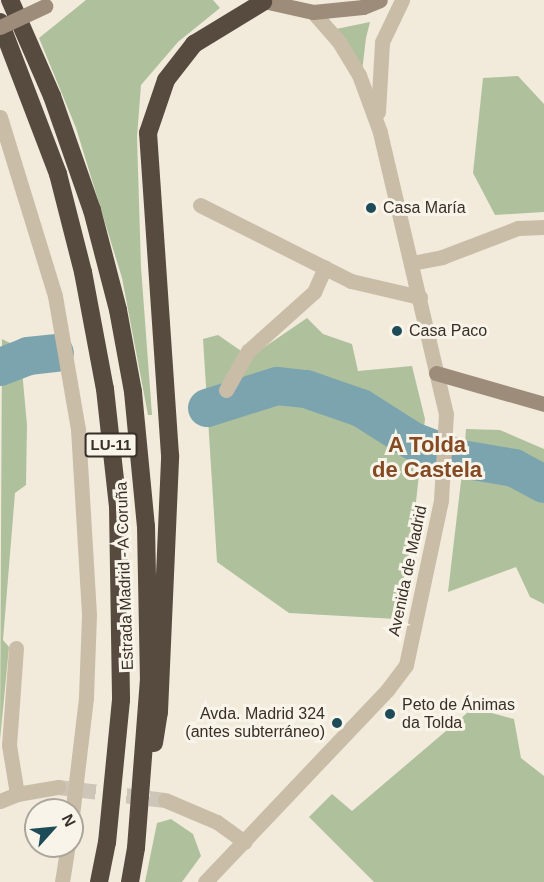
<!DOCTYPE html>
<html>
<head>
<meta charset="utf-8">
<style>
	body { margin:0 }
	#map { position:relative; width:544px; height:882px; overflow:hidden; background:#f2ebdc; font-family:Arial,sans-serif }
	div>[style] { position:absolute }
	.green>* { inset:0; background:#afc19c }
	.water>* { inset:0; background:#7ca4ae }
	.river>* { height:38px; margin:-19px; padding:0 19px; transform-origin:19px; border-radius:19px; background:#7ca4ae }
	.street-tunnel>* { height:15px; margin-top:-7.5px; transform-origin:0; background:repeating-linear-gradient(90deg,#cdc5b8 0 15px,transparent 0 23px) }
	.street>* { height:15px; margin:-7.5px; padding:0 7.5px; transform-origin:7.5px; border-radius:7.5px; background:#cabda8 }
	.secondary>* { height:15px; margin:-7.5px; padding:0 7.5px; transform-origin:7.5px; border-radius:7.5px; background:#9d8c7a }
	.highway>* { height:18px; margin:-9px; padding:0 9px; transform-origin:9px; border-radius:9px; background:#574b3f }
	.secondary-bridge>* { height:15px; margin:-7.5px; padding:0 7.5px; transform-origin:7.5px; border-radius:7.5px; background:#9d8c7a }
	.dots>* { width:16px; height:16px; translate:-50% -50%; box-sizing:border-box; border:3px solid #f9f4e9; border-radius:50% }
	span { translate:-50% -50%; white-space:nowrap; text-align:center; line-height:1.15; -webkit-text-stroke:6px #f9f4e9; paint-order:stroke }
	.shield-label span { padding:2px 4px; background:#f9f4e9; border:2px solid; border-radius:4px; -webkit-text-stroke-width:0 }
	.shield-label { font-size:15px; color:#372f28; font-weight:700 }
	.poi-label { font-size:16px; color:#372f28 }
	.left { translate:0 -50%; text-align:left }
	.right { translate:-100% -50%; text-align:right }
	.street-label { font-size:16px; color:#372f28 }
	.district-label { font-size:22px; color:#844a23; font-weight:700 }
	.north { position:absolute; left:24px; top:798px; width:60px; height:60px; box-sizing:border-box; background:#f9f4e9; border:2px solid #aba59c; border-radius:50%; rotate:63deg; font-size:16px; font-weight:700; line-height:24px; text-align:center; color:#372f28 }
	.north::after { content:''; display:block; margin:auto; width:21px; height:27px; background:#1e4b58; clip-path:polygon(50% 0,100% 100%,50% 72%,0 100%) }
</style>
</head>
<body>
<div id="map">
	<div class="green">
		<i style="clip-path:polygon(86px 0,213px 0,220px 8px,178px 42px,141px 85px,137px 137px,141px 267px,152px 415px,148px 415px,122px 278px,76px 128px,39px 38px)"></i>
		<i style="clip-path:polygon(370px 22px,366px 38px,362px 72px,336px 29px)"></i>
		<i style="clip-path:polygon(518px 76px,544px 104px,544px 212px,495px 215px,473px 173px,483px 78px)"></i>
		<i style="clip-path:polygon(307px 318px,323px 334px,352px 344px,358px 371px,412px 366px,425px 419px,412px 539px,396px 619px,289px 613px,217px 562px,203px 339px,218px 335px,250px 357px)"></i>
		<i style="clip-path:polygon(2px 339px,20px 348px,27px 425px,26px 485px,15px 493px,3px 640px,9px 647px,0 740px)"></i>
		<i style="clip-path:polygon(466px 429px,500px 430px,544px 449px,544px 475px,508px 457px,464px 455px)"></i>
		<i style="clip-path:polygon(463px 464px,531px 480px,544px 488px,544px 604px,530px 597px,516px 567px,448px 592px)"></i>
		<i style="clip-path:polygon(473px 708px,514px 719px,521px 758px,544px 776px,544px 882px,374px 882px,309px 817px,332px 794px,352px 811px)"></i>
		<i style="clip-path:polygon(171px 819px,193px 834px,201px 856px,182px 882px,145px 882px,157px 823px)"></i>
	</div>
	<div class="water">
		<i style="clip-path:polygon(464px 455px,508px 457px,544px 475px,544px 488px,531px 480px,463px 464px)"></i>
	</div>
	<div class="river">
		<i style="left:0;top:367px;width:30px;rotate:-21deg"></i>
		<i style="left:28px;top:356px;width:27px;rotate:-6deg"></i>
		<i style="left:207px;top:408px;width:73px;rotate:-17.4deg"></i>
		<i style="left:277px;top:386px;width:29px;rotate:6deg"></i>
		<i style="left:306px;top:389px;width:58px;rotate:19.1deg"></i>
		<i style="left:361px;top:408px;width:62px;rotate:32.4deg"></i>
		<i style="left:413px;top:441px;width:51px;rotate:20.6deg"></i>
		<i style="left:461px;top:459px;width:54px;rotate:9.6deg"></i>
		<i style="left:514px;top:468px;width:34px;rotate:28deg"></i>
	</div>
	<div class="street-tunnel">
		<i style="left:58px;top:787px;width:108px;rotate:6.9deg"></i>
	</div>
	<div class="street">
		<i style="left:378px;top:112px;width:70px;rotate:-86.7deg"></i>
		<i style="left:382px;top:42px;width:47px;rotate:-64.5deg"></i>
		<i style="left:0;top:117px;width:187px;rotate:72.9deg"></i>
		<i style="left:55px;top:296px;width:135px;rotate:80.2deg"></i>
		<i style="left:78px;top:429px;width:186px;rotate:86.6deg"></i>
		<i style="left:89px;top:615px;width:83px;rotate:92.1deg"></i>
		<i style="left:86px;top:698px;width:119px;rotate:96.8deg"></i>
		<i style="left:200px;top:205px;width:169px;rotate:26.7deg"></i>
		<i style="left:351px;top:281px;width:71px;rotate:13.1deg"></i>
		<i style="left:412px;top:263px;width:31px;rotate:-11deg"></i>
		<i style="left:442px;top:257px;width:81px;rotate:-20.9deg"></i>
		<i style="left:518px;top:228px;width:26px;rotate:-2deg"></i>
		<i style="left:226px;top:390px;width:45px;rotate:-60.6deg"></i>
		<i style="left:248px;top:351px;width:89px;rotate:-41.8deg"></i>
		<i style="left:314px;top:292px;width:27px;rotate:-66deg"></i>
		<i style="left:16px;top:648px;width:97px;rotate:94.1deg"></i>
		<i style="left:9px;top:745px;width:50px;rotate:80.7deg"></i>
		<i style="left:165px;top:800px;width:56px;rotate:22.9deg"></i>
		<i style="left:217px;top:822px;width:34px;rotate:36deg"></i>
		<i style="left:0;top:801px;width:18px;rotate:-22deg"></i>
		<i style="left:17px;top:794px;width:42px;rotate:-9.7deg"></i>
		<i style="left:62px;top:882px;width:36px;rotate:-81deg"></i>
		<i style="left:205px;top:882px;width:266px;rotate:-46.5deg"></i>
		<i style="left:388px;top:689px;width:30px;rotate:-53deg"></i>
		<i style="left:406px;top:665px;width:169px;rotate:-78deg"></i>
		<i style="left:441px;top:500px;width:86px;rotate:-86.7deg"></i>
		<i style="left:446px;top:414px;width:290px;rotate:-103.2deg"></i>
		<i style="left:380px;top:132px;width:61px;rotate:-110.2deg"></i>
		<i style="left:359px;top:75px;width:37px;rotate:-121deg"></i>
		<i style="left:340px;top:43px;width:41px;rotate:-131.1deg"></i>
	</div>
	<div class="secondary">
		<i style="left:259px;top:0;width:55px;rotate:12.5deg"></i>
		<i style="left:313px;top:12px;width:50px;rotate:-5.7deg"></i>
		<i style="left:363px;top:7px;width:18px;rotate:-22deg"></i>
		<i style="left:436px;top:373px;width:112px;rotate:16deg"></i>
	</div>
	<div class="highway">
		<i style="left:10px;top:0;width:105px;rotate:66.4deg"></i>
		<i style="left:52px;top:96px;width:121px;rotate:70.7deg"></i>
		<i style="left:92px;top:210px;width:103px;rotate:75.4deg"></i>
		<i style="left:118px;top:310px;width:83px;rotate:79.6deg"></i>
		<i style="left:133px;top:392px;width:135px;rotate:84.5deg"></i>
		<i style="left:146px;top:526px;width:153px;rotate:88.9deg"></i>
		<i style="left:149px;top:679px;width:169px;rotate:94.4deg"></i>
		<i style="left:136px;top:848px;width:35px;rotate:100deg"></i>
		<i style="left:0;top:22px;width:163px;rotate:69.1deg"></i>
		<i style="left:58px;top:174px;width:101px;rotate:75.7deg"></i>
		<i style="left:83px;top:272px;width:119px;rotate:79.4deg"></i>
		<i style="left:105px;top:389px;width:118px;rotate:83.7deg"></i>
		<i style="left:118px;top:506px;width:194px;rotate:89.1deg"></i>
		<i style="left:121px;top:700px;width:143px;rotate:95.6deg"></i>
		<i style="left:107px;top:842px;width:41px;rotate:101.3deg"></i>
		<i style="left:154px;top:743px;width:31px;rotate:-81deg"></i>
		<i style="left:159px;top:712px;width:257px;rotate:-87.5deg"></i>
		<i style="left:170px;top:455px;width:323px;rotate:-93.9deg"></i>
		<i style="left:148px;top:133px;width:56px;rotate:-71.2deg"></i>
		<i style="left:166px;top:80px;width:46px;rotate:-52.1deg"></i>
		<i style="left:194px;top:44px;width:81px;rotate:-31.3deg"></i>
	</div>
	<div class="secondary-bridge">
		<i style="left:0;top:27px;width:50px;rotate:-25deg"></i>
	</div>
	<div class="dots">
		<i style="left:371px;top:208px;background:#1e4b58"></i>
		<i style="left:397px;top:331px;background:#1e4b58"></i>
		<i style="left:390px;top:714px;background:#1e4b58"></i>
		<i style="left:337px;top:723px;background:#1e4b58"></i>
	</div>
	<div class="shield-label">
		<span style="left:111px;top:445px">LU-11</span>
	</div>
	<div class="poi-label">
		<span class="left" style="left:383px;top:208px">Casa María</span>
		<span class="left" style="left:409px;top:331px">Casa Paco</span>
		<span class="left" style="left:402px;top:714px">Peto de Ánimas<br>da Tolda</span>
		<span class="right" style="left:325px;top:723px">Avda. Madrid 324<br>(antes subterráneo)</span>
	</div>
	<div class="street-label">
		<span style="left:408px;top:571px;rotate:-78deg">Avenida de Madrid</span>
		<span style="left:125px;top:576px;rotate:-92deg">Estrada Madrid - A Coruña</span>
	</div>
	<div class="district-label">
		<span style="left:427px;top:457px">A Tolda<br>de Castela</span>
	</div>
	<div class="north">N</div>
</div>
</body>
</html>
